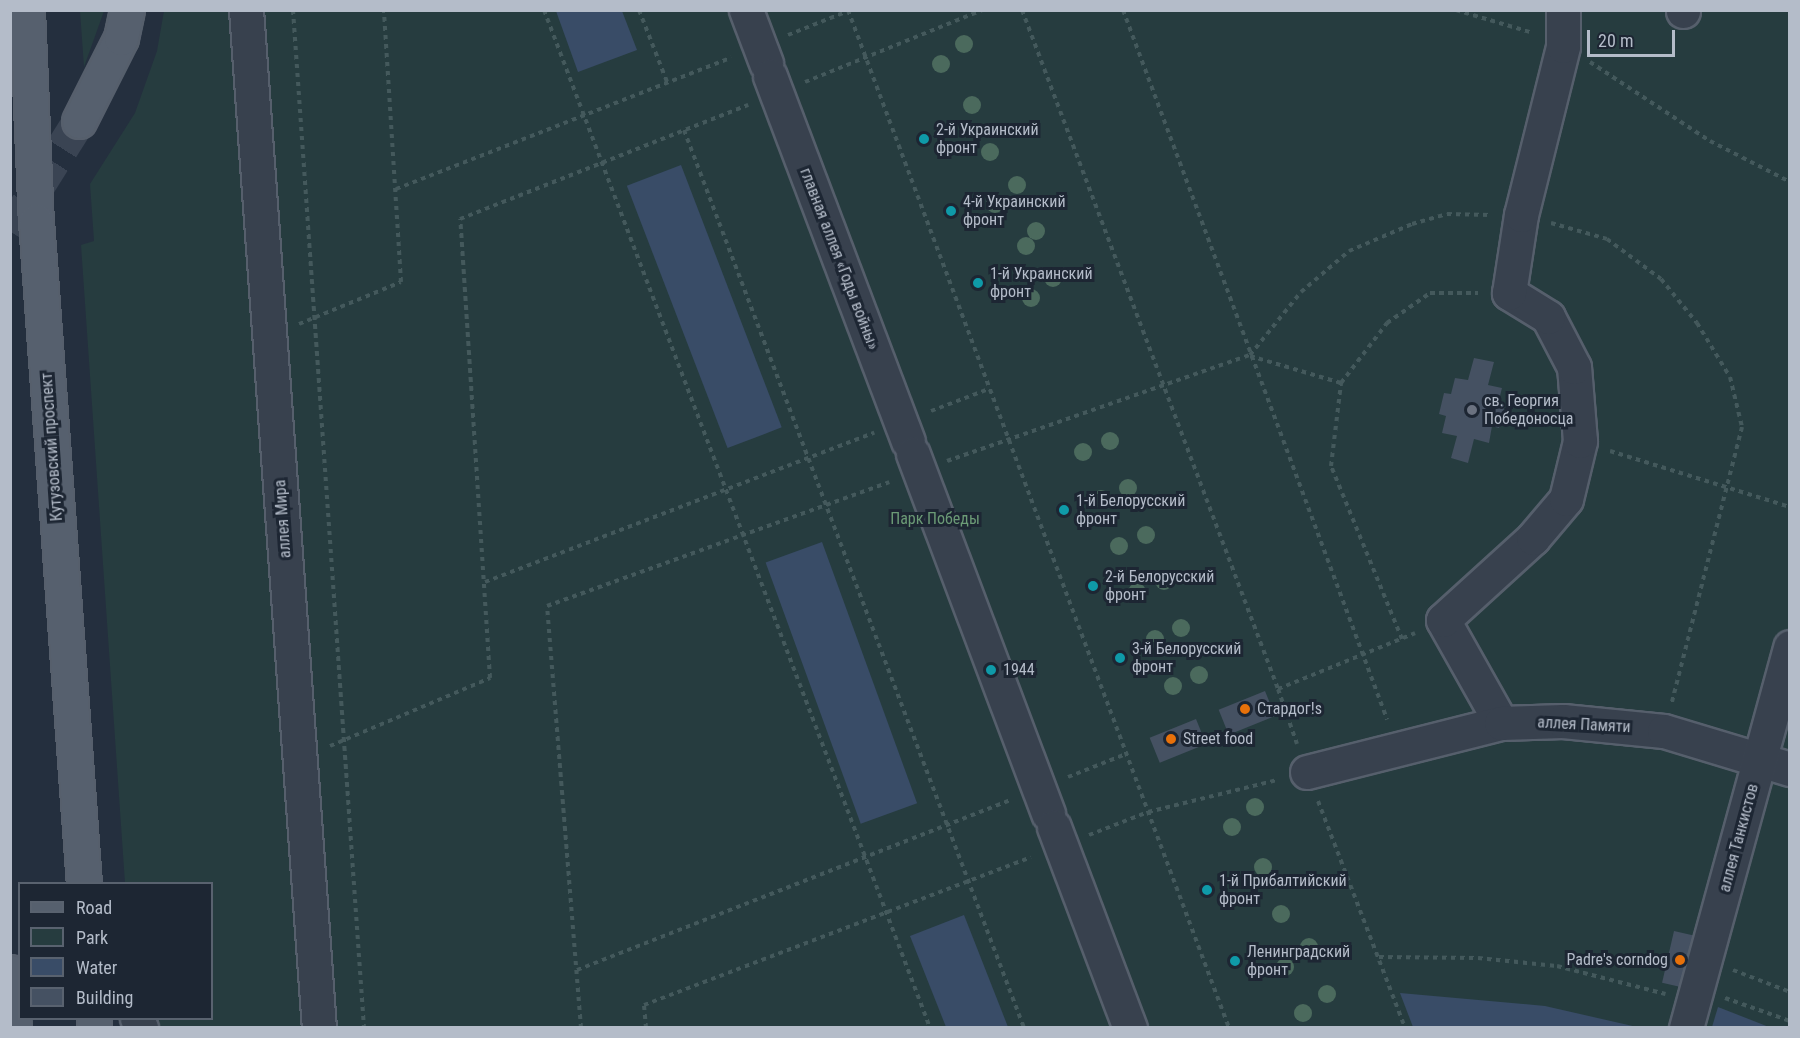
<!DOCTYPE html>
<html>
<head>
<meta charset="utf-8">
<style>
	body { margin:0 }
	#map { position:relative; width:1800px; height:1038px; overflow:hidden; background:#242f3e; font-family:"Roboto Condensed",sans-serif }
	div>[style] { position:absolute }
	.green>* { inset:0; background:#263c3f }
	.water>* { inset:0; background:#394c67; transform-origin:0 0 }
	.building>* { inset:0; background:#455162; transform-origin:0 0 }
	.major-tunnel>* { height:33px; margin-top:-16.5px; transform-origin:0; background:repeating-linear-gradient(90deg,#3a4453 0 33px,transparent 0 49px) }
	.path>* { height:4px; margin-top:-2px; transform-origin:0; background:repeating-linear-gradient(90deg,#44595c 0 4.5px,transparent 0 9px) }
	.roads { filter:drop-shadow(2px 0 #565f6c) drop-shadow(-2px 0 #565f6c) drop-shadow(0 2px #565f6c) drop-shadow(0 -2px #565f6c) }
	.minor>* { height:33px; margin:-16.5px; padding:0 16.5px; transform-origin:16.5px; border-radius:16.5px; background:#38414e }
	.major>* { height:33px; margin:-16.5px; padding:0 16.5px; transform-origin:16.5px; border-radius:16.5px; background:#56606e }
	.trees>* { width:18px; height:18px; margin:-9px; border-radius:50%; background:#4b6a5d }
	.dots>* { width:16px; height:16px; translate:-50% -50%; box-sizing:border-box; border:3px solid #1d2633; border-radius:50% }
	span { translate:-50% -50%; white-space:nowrap; text-align:center; line-height:1.15; -webkit-text-stroke:6px #1d2633; paint-order:stroke }
	.poi-label { font-size:16px; color:#b4bcc9 }
	.left { translate:0 -50%; text-align:left }
	.right { translate:-100% -50%; text-align:right }
	.street-label { font-size:16px; color:#b4bcc9 }
	.park-label { font-size:16px; color:#6b9a76 }
	.frame { position:absolute; inset:0; border:12px solid #b4bcc9; pointer-events:none }
	.legend { position:absolute; left:18px; top:882px; width:195px; height:138px; box-sizing:border-box; background:#1d2633; border:2px solid #59626f; margin:0; padding:8px 10px; list-style:none; font-size:18px; color:#b4bcc9 }
	.legend li { display:flex; align-items:center; gap:12px; height:30px }
	.legend b { width:30px; border:2px solid #59626f }
	.scale { position:absolute; left:1587px; top:30px; width:88px; height:27px; box-sizing:border-box; border:3px solid #b4bcc9; border-top:0; padding-left:8px; font-size:18px; line-height:21px; white-space:nowrap; color:#b4bcc9; -webkit-text-stroke:4px #1d2633; paint-order:stroke }
</style>
</head>
<body>
<div id="map">
	<div class="green">
		<i style="clip-path:polygon(80px 11px,104px 11px,84px 67px)"></i>
		<i style="clip-path:polygon(164px 11px,1789px 11px,1789px 1027px,135px 1027px,134px 1019px,212px 1018px,212px 884px,125px 883px,81px 245px,94px 241px,90px 184px,135px 113px,157px 51px)"></i>
	</div>
	<div class="water">
		<i style="clip-path:polygon(556px 11px,622px 11px,637px 50px,578px 72px)"></i>
		<i style="left:681px;top:165px;width:281px;height:58px;rotate:69deg"></i>
		<i style="left:822px;top:542px;width:278px;height:60px;rotate:70deg"></i>
		<i style="clip-path:polygon(964px 915px,1008px 1027px,946px 1027px,910px 936px)"></i>
		<i style="clip-path:polygon(1400px 993px,1545px 1006px,1637px 1027px,1413px 1027px)"></i>
		<i style="clip-path:polygon(1718px 1007px,1769px 1027px,1712px 1027px)"></i>
	</div>
	<div class="building">
		<i style="clip-path:polygon(1474px 358px,1494px 362px,1488px 385px,1502px 388px,1498px 404px,1505px 405px,1499px 428px,1492px 426px,1489px 443px,1474px 439px,1468px 463px,1451px 458px,1457px 436px,1442px 433px,1446px 416px,1439px 414px,1444px 393px,1451px 394px,1455px 378px,1468px 380px)"></i>
		<i style="left:1265px;top:691px;width:27px;height:50px;rotate:68deg"></i>
		<i style="left:1196px;top:719px;width:27px;height:50px;rotate:68deg"></i>
		<i style="left:1674px;top:931px;width:27px;height:53px;rotate:13deg"></i>
	</div>
	<div class="major-tunnel">
		<i style="left:10px;top:231px;width:130px;rotate:-57.9deg"></i>
	</div>
	<div class="path">
		<i style="left:293px;top:10px;width:1020px;rotate:86.01deg"></i>
		<i style="left:544px;top:10px;width:1089px;rotate:69.23deg"></i>
		<i style="left:639px;top:10px;width:77px;rotate:68.7deg"></i>
		<i style="left:848px;top:10px;width:1087px;rotate:69.48deg"></i>
		<i style="left:1022px;top:10px;width:726px;rotate:69.34deg"></i>
		<i style="left:1278px;top:689px;width:148px;rotate:-22.2deg"></i>
		<i style="left:1123px;top:10px;width:757px;rotate:69.58deg"></i>
		<i style="left:1456px;top:10px;width:80px;rotate:16.6deg"></i>
		<i style="left:788px;top:35px;width:65px;rotate:-21.8deg"></i>
		<i style="left:1590px;top:62px;width:144px;rotate:33.4deg"></i>
		<i style="left:1710px;top:141px;width:90px;rotate:27.1deg"></i>
		<i style="left:805px;top:82px;width:191px;rotate:-22.1deg"></i>
		<i style="left:684px;top:130px;width:960px;rotate:69.26deg"></i>
		<i style="left:396px;top:189px;width:360px;rotate:-21.4deg"></i>
		<i style="left:1551px;top:223px;width:58px;rotate:15.9deg"></i>
		<i style="left:1607px;top:239px;width:67px;rotate:36.5deg"></i>
		<i style="left:1661px;top:279px;width:57px;rotate:50.7deg"></i>
		<i style="left:1697px;top:323px;width:63px;rotate:58.6deg"></i>
		<i style="left:1730px;top:377px;width:51px;rotate:76.5deg"></i>
		<i style="left:1742px;top:427px;width:284px;rotate:104.3deg"></i>
		<i style="left:299px;top:324px;width:110px;rotate:-22.4deg"></i>
		<i style="left:401px;top:282px;width:273px;rotate:-93.6deg"></i>
		<i style="left:1250px;top:356px;width:95px;rotate:16.5deg"></i>
		<i style="left:931px;top:411px;width:62px;rotate:-20.8deg"></i>
		<i style="left:1610px;top:451px;width:189px;rotate:17.3deg"></i>
		<i style="left:947px;top:461px;width:321px;rotate:-19.3deg"></i>
		<i style="left:1250px;top:355px;width:81px;rotate:-51deg"></i>
		<i style="left:1301px;top:292px;width:63px;rotate:-40.5deg"></i>
		<i style="left:1349px;top:251px;width:69px;rotate:-23.2deg"></i>
		<i style="left:1412px;top:224px;width:36px;rotate:-16deg"></i>
		<i style="left:1447px;top:214px;width:43px;rotate:1.3deg"></i>
		<i style="left:485px;top:582px;width:417px;rotate:-21deg"></i>
		<i style="left:1402px;top:639px;width:187px;rotate:-112.3deg"></i>
		<i style="left:1331px;top:466px;width:84px;rotate:-83.1deg"></i>
		<i style="left:1341px;top:383px;width:76px;rotate:-52.5deg"></i>
		<i style="left:1387px;top:323px;width:52px;rotate:-34.9deg"></i>
		<i style="left:1430px;top:293px;width:48px"></i>
		<i style="left:1278px;top:689px;width:58px;rotate:70.9deg"></i>
		<i style="left:330px;top:746px;width:174px;rotate:-23deg"></i>
		<i style="left:490px;top:678px;width:460px;rotate:-93.7deg"></i>
		<i style="left:460px;top:219px;width:310px;rotate:-21.6deg"></i>
		<i style="left:1068px;top:777px;width:62px;rotate:-21.6deg"></i>
		<i style="left:1318px;top:801px;width:243px;rotate:69deg"></i>
		<i style="left:1089px;top:835px;width:63px;rotate:-21.3deg"></i>
		<i style="left:1148px;top:812px;width:133px;rotate:-13.9deg"></i>
		<i style="left:1379px;top:957px;width:99px;rotate:0.6deg"></i>
		<i style="left:1478px;top:958px;width:79px;rotate:5.8deg"></i>
		<i style="left:1557px;top:966px;width:112px;rotate:14.5deg"></i>
		<i style="left:577px;top:970px;width:466px;rotate:-21.4deg"></i>
		<i style="left:1733px;top:970px;width:61px;rotate:21.1deg"></i>
		<i style="left:1725px;top:998px;width:69px;rotate:19.5deg"></i>
		<i style="left:581px;top:1028px;width:423px;rotate:-94.6deg"></i>
		<i style="left:547px;top:606px;width:364px;rotate:-19.9deg"></i>
		<i style="left:646px;top:1028px;width:23px;rotate:-95deg"></i>
		<i style="left:644px;top:1005px;width:414px;rotate:-20.9deg"></i>
	</div>
	<div class="roads">
		<div class="minor">
			<i style="left:246px;top:10px;width:1021px;rotate:85.9deg"></i>
			<i style="left:746px;top:10px;width:57px;rotate:69.3deg"></i>
			<i style="left:1683px;top:10px;width:1px;rotate:90deg"></i>
			<i style="left:770px;top:76px;width:390px;rotate:69.3deg"></i>
			<i style="left:913px;top:454px;width:384px;rotate:69.4deg"></i>
			<i style="left:1501px;top:723px;width:118px;rotate:-119.4deg"></i>
			<i style="left:1443px;top:620px;width:122px;rotate:-42.3deg"></i>
			<i style="left:1533px;top:538px;width:51px;rotate:-49.8deg"></i>
			<i style="left:1566px;top:499px;width:60px;rotate:-76.4deg"></i>
			<i style="left:1580px;top:441px;width:74px;rotate:-94.6deg"></i>
			<i style="left:1574px;top:367px;width:56px;rotate:-117.5deg"></i>
			<i style="left:1548px;top:317px;width:46px;rotate:-148.4deg"></i>
			<i style="left:1509px;top:293px;width:79px;rotate:-81.3deg"></i>
			<i style="left:1521px;top:215px;width:174px;rotate:-76deg"></i>
			<i style="left:1563px;top:46px;width:36px;rotate:-90deg"></i>
			<i style="left:1307px;top:772px;width:200px;rotate:-14.2deg"></i>
			<i style="left:1501px;top:723px;width:62px;rotate:-1.8deg"></i>
			<i style="left:1563px;top:721px;width:101px;rotate:5.7deg"></i>
			<i style="left:1664px;top:731px;width:132px;rotate:16.8deg"></i>
			<i style="left:1054px;top:827px;width:215px;rotate:69.3deg"></i>
			<i style="left:137px;top:1018px;width:11px;rotate:68deg"></i>
			<i style="left:1686px;top:1028px;width:395px;rotate:-74.7deg"></i>
		</div>
		<div class="major">
			<i style="left:27px;top:10px;width:211px;rotate:87.6deg"></i>
			<i style="left:36px;top:221px;width:665px;rotate:85.86deg"></i>
			<i style="left:79px;top:121px;width:93px;rotate:-63.2deg"></i>
			<i style="left:121px;top:38px;width:29px;rotate:-78deg"></i>
			<i style="left:10px;top:972px;width:56px;rotate:85.9deg"></i>
			<i style="left:94px;top:1018px;width:10px;rotate:90deg"></i>
		</div>
	</div>
	<div class="trees">
		<i style="left:964px;top:44px"></i>
		<i style="left:941px;top:64px"></i>
		<i style="left:972px;top:105px"></i>
		<i style="left:990px;top:152px"></i>
		<i style="left:1017px;top:185px"></i>
		<i style="left:995px;top:204px"></i>
		<i style="left:1036px;top:231px"></i>
		<i style="left:1026px;top:246px"></i>
		<i style="left:1053px;top:278px"></i>
		<i style="left:1031px;top:298px"></i>
		<i style="left:1110px;top:441px"></i>
		<i style="left:1083px;top:452px"></i>
		<i style="left:1128px;top:488px"></i>
		<i style="left:1101px;top:499px"></i>
		<i style="left:1146px;top:535px"></i>
		<i style="left:1119px;top:546px"></i>
		<i style="left:1164px;top:581px"></i>
		<i style="left:1137px;top:592px"></i>
		<i style="left:1181px;top:628px"></i>
		<i style="left:1155px;top:639px"></i>
		<i style="left:1199px;top:675px"></i>
		<i style="left:1173px;top:686px"></i>
		<i style="left:1255px;top:807px"></i>
		<i style="left:1232px;top:827px"></i>
		<i style="left:1263px;top:867px"></i>
		<i style="left:1281px;top:914px"></i>
		<i style="left:1309px;top:947px"></i>
		<i style="left:1285px;top:967px"></i>
		<i style="left:1327px;top:994px"></i>
		<i style="left:1303px;top:1013px"></i>
	</div>
	<div class="dots">
		<i style="left:924px;top:139px;background:#0f9aa8"></i>
		<i style="left:951px;top:211px;background:#0f9aa8"></i>
		<i style="left:978px;top:283px;background:#0f9aa8"></i>
		<i style="left:1472px;top:410px;background:#6b7280"></i>
		<i style="left:1064px;top:510px;background:#0f9aa8"></i>
		<i style="left:1093px;top:586px;background:#0f9aa8"></i>
		<i style="left:1120px;top:658px;background:#0f9aa8"></i>
		<i style="left:991px;top:670px;background:#0f9aa8"></i>
		<i style="left:1245px;top:709px;background:#e8710a"></i>
		<i style="left:1171px;top:739px;background:#e8710a"></i>
		<i style="left:1207px;top:890px;background:#0f9aa8"></i>
		<i style="left:1680px;top:960px;background:#e8710a"></i>
		<i style="left:1235px;top:961px;background:#0f9aa8"></i>
	</div>
	<div class="poi-label">
		<span class="left" style="left:936px;top:139px">2-й Украинский<br>фронт</span>
		<span class="left" style="left:963px;top:211px">4-й Украинский<br>фронт</span>
		<span class="left" style="left:990px;top:283px">1-й Украинский<br>фронт</span>
		<span class="left" style="left:1484px;top:410px">св. Георгия<br>Победоносца</span>
		<span class="left" style="left:1076px;top:510px">1-й Белорусский<br>фронт</span>
		<span class="left" style="left:1105px;top:586px">2-й Белорусский<br>фронт</span>
		<span class="left" style="left:1132px;top:658px">3-й Белорусский<br>фронт</span>
		<span class="left" style="left:1003px;top:670px">1944</span>
		<span class="left" style="left:1257px;top:709px">Стардог!s</span>
		<span class="left" style="left:1183px;top:739px">Street food</span>
		<span class="left" style="left:1219px;top:890px">1-й Прибалтийский<br>фронт</span>
		<span class="left" style="left:1247px;top:961px">Ленинградский<br>фронт</span>
		<span class="right" style="left:1668px;top:960px">Padre's corndog</span>
	</div>
	<div class="street-label">
		<span style="left:839px;top:259px;rotate:69deg">главная аллея «Годы войны»</span>
		<span style="left:52px;top:447px;rotate:-94deg">Кутузовский проспект</span>
		<span style="left:283px;top:519px;rotate:-94deg">аллея Мира</span>
		<span style="left:1584px;top:725px;rotate:3deg">аллея Памяти</span>
		<span style="left:1739px;top:838px;rotate:-75deg">аллея Танкистов</span>
	</div>
	<div class="park-label">
		<span style="left:935px;top:519px">Парк Победы</span>
	</div>
	<div class="frame"></div>
	<ul class="legend">
	<li><b style="height:8px;background:#56606e"></b>Road</li>
	<li><b style="height:16px;background:#263c3f"></b>Park</li>
	<li><b style="height:16px;background:#394c67"></b>Water</li>
	<li><b style="height:16px;background:#455162"></b>Building</li>
	</ul>
	<div class="scale">20 m</div>
</div>
</body>
</html>
